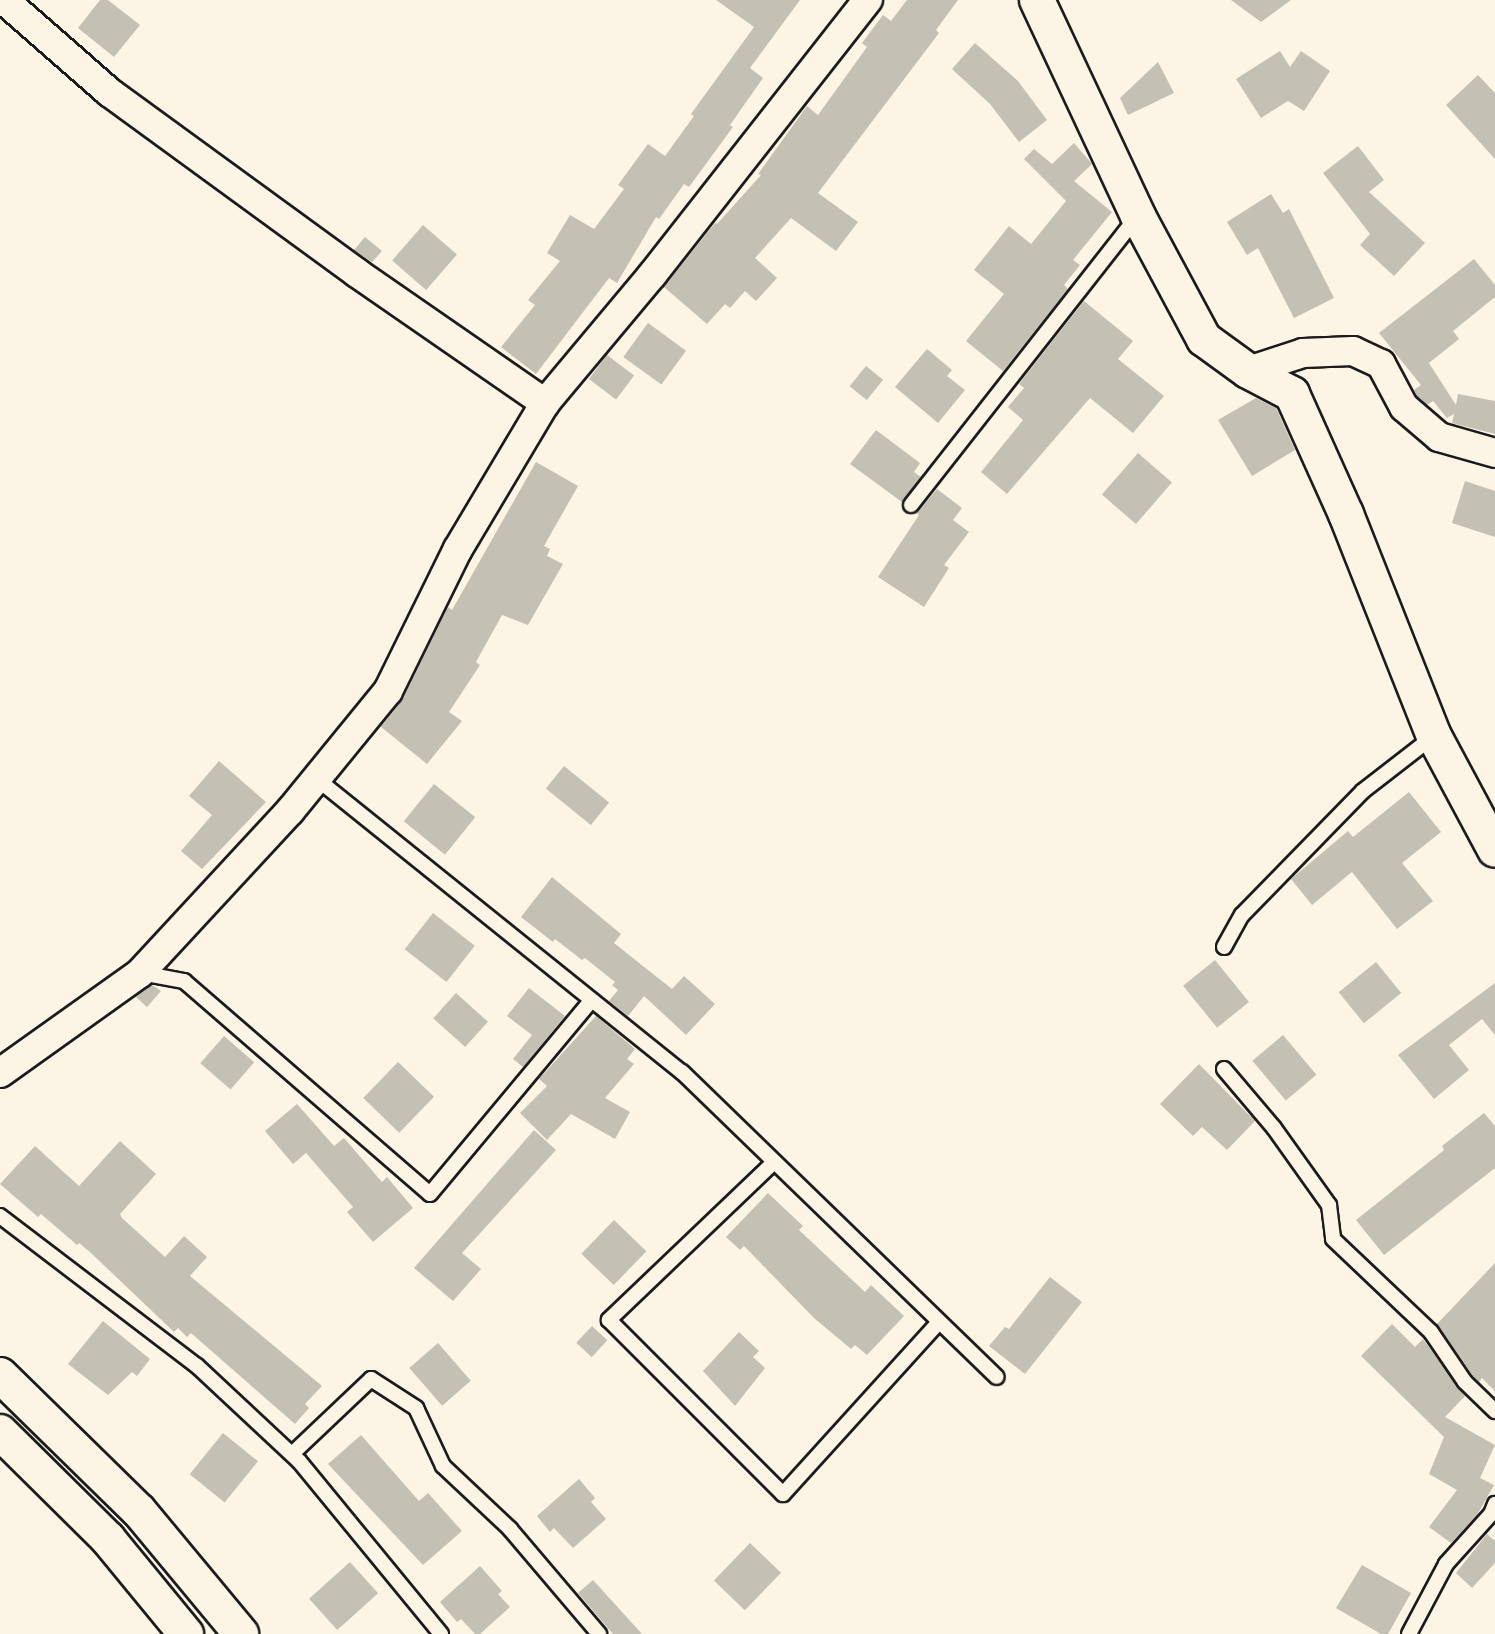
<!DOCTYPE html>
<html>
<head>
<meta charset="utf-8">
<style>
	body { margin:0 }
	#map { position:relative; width:1495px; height:1634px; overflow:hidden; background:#fcf5e5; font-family:Sriracha,sans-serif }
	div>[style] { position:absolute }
	.building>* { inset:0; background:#c4c0b3; transform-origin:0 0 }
	.roads { filter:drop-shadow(2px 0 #1c1c1c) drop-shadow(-2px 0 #1c1c1c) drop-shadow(0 2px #1c1c1c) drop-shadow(0 -2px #1c1c1c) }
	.service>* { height:14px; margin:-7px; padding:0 7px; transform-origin:7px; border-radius:7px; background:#fcf5e5 }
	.minor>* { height:28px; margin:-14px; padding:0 14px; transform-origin:14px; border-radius:14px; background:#fcf5e5 }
	.tertiary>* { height:34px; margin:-17px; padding:0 17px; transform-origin:17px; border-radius:17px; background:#fcf5e5 }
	span { translate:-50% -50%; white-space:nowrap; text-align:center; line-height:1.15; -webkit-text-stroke:7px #fcf5e5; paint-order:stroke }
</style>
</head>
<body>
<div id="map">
	<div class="building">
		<i style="clip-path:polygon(100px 0,108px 0,140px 25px,114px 57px,78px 28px)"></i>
		<i style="clip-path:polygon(716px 0,800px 0,750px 68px,763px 78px,730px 125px,733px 127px,689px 187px,684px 184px,659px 219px,656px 217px,617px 283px,609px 278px,536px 374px,501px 347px,535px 305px,528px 300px,560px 261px,547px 253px,570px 215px,594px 229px,624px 189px,618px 185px,648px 144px,665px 156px,694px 116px,691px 114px,754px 27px)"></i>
		<i style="clip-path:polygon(907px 0,958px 0,936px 30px,939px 33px,818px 193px,858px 222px,836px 251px,791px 218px,755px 258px,777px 278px,756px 301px,745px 291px,730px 308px,725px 304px,707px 324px,664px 287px,715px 223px,717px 224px,761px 175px,758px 174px,807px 106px,818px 115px,867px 47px,862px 43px,883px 15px,891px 21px)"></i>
		<i style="clip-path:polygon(1231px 0,1291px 0,1261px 22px)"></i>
		<i style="clip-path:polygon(975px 43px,1018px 81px,1047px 120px,1019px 142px,990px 104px,952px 69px)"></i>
		<i style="clip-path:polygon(1280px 51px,1290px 67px,1301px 51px,1330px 71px,1304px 111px,1288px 101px,1261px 118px,1236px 79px)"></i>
		<i style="clip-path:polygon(1158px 62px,1174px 93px,1128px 115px,1120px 98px)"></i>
		<i style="clip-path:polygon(1478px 75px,1495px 93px,1495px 159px,1446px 105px)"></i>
		<i style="clip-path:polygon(1074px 143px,1092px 164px,1074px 181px,1112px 212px,1073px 260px,1080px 265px,1064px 285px,1068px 289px,1003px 371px,966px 341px,1004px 294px,974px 270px,1009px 226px,1031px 244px,1066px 201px,1024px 159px,1034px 149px,1052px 164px)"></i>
		<i style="clip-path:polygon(1358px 146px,1384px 180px,1369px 192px,1425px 243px,1394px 276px,1360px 245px,1370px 234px,1323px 173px)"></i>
		<i style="clip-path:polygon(1271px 194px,1283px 213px,1289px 209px,1334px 298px,1294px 318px,1258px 248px,1247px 255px,1227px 222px)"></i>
		<i style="left:423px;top:225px;width:45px;height:47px;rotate:41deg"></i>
		<i style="clip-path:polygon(365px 237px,382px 251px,372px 262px,354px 250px)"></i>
		<i style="clip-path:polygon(1474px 259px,1495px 285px,1495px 297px,1453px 331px,1459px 339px,1429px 363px,1456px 405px,1458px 394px,1495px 401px,1495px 434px,1452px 423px,1454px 414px,1447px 418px,1433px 401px,1427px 405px,1417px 396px,1414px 390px,1421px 385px,1379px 333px)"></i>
		<i style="clip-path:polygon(1084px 301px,1133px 341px,1118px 359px,1164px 396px,1133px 433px,1090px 398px,1007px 494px,981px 472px,1023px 420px,1008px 407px,1024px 388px,1019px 384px)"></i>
		<i style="left:648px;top:323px;width:47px;height:42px;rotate:36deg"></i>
		<i style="clip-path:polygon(927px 349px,952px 370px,947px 376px,965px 390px,938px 423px,895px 387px)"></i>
		<i style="left:607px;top:355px;width:34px;height:30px;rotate:37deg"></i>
		<i style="left:866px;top:366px;width:22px;height:26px;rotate:39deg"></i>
		<i style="clip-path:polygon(1256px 398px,1276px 408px,1295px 450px,1252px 476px,1218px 420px)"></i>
		<i style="clip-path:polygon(876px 430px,920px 463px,914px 472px,921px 477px,902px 502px,850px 464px)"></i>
		<i style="left:1138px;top:453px;width:45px;height:55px;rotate:41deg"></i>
		<i style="clip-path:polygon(536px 462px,578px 486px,544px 546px,550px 549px,547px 556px,563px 564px,528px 625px,502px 615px,476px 662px,480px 665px,449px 712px,462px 721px,427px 764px,381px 727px,403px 699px,448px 607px,452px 610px)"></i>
		<i style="clip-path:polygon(1465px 481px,1495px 491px,1495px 537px,1452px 523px)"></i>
		<i style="clip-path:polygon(937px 489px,962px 508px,953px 520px,969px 532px,944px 565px,949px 568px,924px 607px,878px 577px,919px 515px,917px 513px)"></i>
		<i style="clip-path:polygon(219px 761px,266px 802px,202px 869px,181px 851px,212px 815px,189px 796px)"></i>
		<i style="left:564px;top:766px;width:58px;height:29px;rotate:39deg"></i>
		<i style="left:434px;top:784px;width:53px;height:48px;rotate:39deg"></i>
		<i style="clip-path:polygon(1409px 792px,1441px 832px,1402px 863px,1433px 901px,1397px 929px,1352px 872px,1312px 905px,1291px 879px,1348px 831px,1353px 837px)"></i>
		<i style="clip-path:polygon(552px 877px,621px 934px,614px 943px,672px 989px,684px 976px,715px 1004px,686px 1035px,644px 996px,628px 1016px,609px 1001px,618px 990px,612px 985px,615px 982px,585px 958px,582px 960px,555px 939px,553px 942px,521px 917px)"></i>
		<i style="left:433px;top:913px;width:53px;height:46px;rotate:38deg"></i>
		<i style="left:1215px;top:960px;width:54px;height:41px;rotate:51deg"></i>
		<i style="left:1376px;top:962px;width:40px;height:48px;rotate:51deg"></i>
		<i style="clip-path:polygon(1495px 983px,1495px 1035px,1482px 1019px,1449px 1045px,1469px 1070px,1434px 1099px,1398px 1055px)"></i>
		<i style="clip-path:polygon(152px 985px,161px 991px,147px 1007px,136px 997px)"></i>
		<i style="clip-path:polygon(529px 988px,565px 1016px,523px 1067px,513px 1059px,532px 1035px,507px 1016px)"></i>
		<i style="left:456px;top:993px;width:43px;height:34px;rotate:42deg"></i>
		<i style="clip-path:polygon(596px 1016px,635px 1049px,627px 1059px,634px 1064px,605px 1098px,630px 1112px,615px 1139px,571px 1114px,547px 1140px,520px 1113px,547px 1086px,539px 1079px)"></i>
		<i style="left:1283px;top:1035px;width:52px;height:40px;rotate:50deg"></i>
		<i style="left:224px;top:1036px;width:40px;height:36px;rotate:41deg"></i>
		<i style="left:398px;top:1062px;width:50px;height:50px;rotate:44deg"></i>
		<i style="clip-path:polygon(1199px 1064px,1255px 1121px,1227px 1150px,1202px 1127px,1193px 1136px,1160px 1104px)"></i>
		<i style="clip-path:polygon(297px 1104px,334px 1146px,344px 1138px,382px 1182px,387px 1177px,413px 1208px,373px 1242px,347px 1212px,353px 1207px,306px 1153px,293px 1164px,265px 1131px)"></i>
		<i style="clip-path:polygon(1484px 1113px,1495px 1126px,1495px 1168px,1384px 1255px,1356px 1220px,1444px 1150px,1442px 1146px)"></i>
		<i style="clip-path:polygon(534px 1130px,556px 1150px,462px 1253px,481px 1269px,453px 1301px,414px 1268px)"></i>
		<i style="clip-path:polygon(120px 1141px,156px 1174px,120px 1214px,122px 1218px,165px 1257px,184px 1236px,207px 1257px,190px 1276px,322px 1386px,305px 1404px,309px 1408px,295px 1424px,191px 1333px,187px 1337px,178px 1328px,174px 1332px,91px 1253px,79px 1243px,77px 1245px,41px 1214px,38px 1217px,0 1184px,35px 1146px,79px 1186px)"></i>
		<i style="clip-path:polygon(768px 1193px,803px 1226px,799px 1230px,865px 1292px,871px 1285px,904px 1316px,867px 1355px,855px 1345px,851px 1349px,814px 1318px,744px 1246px,740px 1250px,726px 1237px)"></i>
		<i style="left:614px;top:1220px;width:45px;height:47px;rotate:44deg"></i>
		<i style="clip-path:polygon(1495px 1263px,1495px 1391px,1482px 1378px,1479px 1382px,1473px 1376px,1437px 1324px)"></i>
		<i style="clip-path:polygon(1050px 1277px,1082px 1302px,1025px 1374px,989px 1346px,1005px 1327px,1009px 1329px)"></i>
		<i style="clip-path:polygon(103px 1321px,150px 1359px,137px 1376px,132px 1372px,108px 1395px,68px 1364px)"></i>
		<i style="clip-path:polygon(1392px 1324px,1415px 1347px,1423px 1339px,1465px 1396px,1445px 1417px,1495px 1445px,1480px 1478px,1494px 1485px,1477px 1515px,1451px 1543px,1429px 1527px,1457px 1490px,1429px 1474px,1444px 1437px,1361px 1356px)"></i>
		<i style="left:592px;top:1326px;width:21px;height:23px;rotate:43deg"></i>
		<i style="clip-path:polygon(739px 1332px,759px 1351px,753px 1357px,765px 1368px,735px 1406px,703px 1371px)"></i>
		<i style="left:438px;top:1343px;width:50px;height:38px;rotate:49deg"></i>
		<i style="left:223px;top:1433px;width:45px;height:53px;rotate:39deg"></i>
		<i style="clip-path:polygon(361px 1435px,419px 1501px,428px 1493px,462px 1531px,423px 1565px,328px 1464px)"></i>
		<i style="clip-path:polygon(579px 1479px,595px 1498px,591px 1502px,606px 1519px,573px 1548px,554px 1528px,550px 1532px,537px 1516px)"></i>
		<i style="clip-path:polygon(1487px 1534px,1495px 1541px,1495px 1563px,1472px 1588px,1456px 1573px)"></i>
		<i style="left:750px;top:1543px;width:43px;height:52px;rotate:44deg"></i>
		<i style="left:350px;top:1562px;width:42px;height:55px;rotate:48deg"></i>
		<i style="clip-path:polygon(1362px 1565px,1411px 1593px,1388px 1634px,1381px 1634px,1336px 1608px)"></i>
		<i style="clip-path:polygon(480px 1566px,502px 1591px,498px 1594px,510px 1607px,480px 1634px,475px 1634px,461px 1619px,457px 1622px,440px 1602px)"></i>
		<i style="clip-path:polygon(593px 1580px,642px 1634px,613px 1634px,578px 1593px)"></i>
	</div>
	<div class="roads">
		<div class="service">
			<i style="left:911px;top:505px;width:367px;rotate:-51.9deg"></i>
			<i style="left:317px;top:779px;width:468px;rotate:38.8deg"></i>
			<i style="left:682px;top:1072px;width:438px;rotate:44.1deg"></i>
			<i style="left:1224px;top:947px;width:37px;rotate:-61deg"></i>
			<i style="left:1242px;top:915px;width:173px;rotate:-45.7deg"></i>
			<i style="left:1363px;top:791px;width:90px;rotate:-37.8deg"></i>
			<i style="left:141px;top:973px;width:44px;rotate:10.5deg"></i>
			<i style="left:184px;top:981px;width:325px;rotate:40.9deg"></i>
			<i style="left:430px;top:1194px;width:250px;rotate:-50.2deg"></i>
			<i style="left:1224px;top:1069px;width:77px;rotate:49.7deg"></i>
			<i style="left:1274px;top:1128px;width:95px;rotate:54.5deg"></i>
			<i style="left:1329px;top:1205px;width:34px;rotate:83deg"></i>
			<i style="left:1333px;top:1239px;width:135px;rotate:43.5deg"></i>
			<i style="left:1431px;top:1332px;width:60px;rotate:55.8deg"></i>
			<i style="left:1465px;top:1382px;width:42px;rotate:44deg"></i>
			<i style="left:772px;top:1164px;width:226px;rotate:136.3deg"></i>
			<i style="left:609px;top:1320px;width:246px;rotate:45deg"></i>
			<i style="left:783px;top:1494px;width:232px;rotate:-47.8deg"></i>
			<i style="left:0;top:1216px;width:248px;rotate:37.3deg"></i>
			<i style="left:197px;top:1366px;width:139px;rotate:43deg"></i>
			<i style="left:299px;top:1461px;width:224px;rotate:50.6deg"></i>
			<i style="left:292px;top:1454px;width:109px;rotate:-43.5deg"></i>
			<i style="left:371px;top:1379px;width:54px;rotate:32.8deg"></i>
			<i style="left:416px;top:1408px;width:64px;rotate:65deg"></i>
			<i style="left:443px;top:1466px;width:92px;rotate:43.2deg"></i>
			<i style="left:510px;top:1529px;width:138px;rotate:49.7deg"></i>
			<i style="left:1409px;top:1634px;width:79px;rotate:-62.1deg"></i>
			<i style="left:1446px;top:1564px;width:67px;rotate:-48deg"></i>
			<i style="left:1491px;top:1514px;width:11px;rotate:-68deg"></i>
		</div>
		<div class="minor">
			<i style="left:4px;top:0;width:140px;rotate:41.2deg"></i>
			<i style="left:109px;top:92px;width:307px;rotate:36.1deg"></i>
			<i style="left:357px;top:273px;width:229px;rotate:34.7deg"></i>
			<i style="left:1248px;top:371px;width:58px;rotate:-18.1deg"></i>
			<i style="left:1303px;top:353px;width:50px;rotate:-2.3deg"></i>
			<i style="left:1353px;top:351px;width:31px;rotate:25deg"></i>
			<i style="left:1381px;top:364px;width:49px;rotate:61.9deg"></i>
			<i style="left:1404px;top:407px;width:46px;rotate:40.6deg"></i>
			<i style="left:1439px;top:437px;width:58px;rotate:15.9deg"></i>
			<i style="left:0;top:1073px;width:172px;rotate:-35.5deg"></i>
			<i style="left:140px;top:973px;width:221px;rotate:-47.2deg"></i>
			<i style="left:290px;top:811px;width:155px;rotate:-50.8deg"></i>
			<i style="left:388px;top:691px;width:158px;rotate:-63.8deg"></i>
			<i style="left:458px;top:549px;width:170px;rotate:-59.2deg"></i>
			<i style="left:545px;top:403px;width:167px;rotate:-50.1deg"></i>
			<i style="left:652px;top:275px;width:350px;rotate:-51.9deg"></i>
		</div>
		<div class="tertiary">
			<i style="left:1037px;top:0;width:238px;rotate:64.9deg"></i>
			<i style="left:1138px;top:216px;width:140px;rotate:61.8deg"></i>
			<i style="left:1204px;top:339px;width:54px;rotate:36deg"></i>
			<i style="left:1248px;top:371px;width:50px;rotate:27.6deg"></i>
			<i style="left:1292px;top:394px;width:132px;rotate:65.8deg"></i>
			<i style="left:1346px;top:514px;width:239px;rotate:68.4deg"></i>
			<i style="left:1434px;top:736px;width:129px;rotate:61.8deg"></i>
			<i style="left:0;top:1375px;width:194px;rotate:44.4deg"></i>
			<i style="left:139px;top:1511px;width:160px;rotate:50.3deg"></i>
			<i style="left:0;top:1432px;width:152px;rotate:44.7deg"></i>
			<i style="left:108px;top:1539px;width:123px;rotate:50.6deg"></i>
		</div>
	</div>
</div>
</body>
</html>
